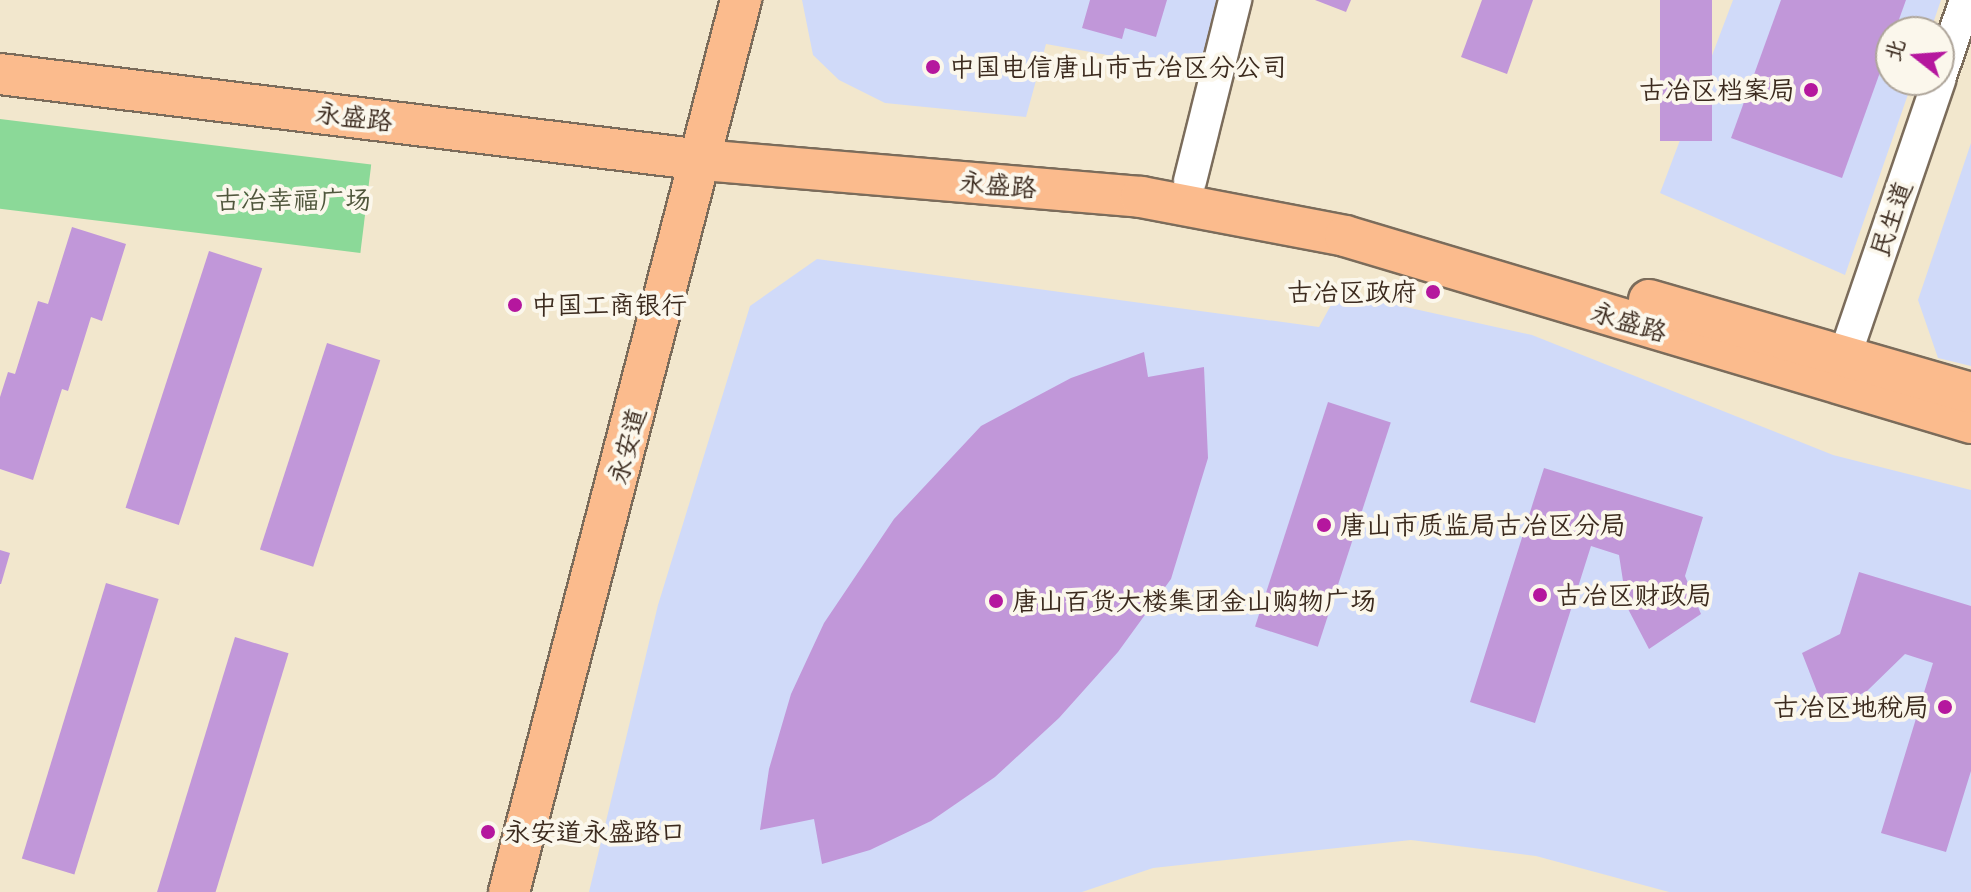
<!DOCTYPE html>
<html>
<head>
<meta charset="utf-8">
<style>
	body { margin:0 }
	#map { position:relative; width:1971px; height:892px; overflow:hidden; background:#f2e7cd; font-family:Mali,"LXGW WenKai TC",sans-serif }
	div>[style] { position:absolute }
	.built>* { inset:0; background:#d0daf9 }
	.green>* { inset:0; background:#8bd998; transform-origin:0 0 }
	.building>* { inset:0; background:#c197d9; transform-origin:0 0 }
	.roads { filter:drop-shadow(2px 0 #7b6c5b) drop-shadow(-2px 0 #7b6c5b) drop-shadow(0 2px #7b6c5b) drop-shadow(0 -2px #7b6c5b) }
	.minor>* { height:32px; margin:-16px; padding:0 16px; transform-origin:16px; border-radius:16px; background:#fff }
	.major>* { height:40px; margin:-20px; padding:0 20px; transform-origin:20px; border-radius:20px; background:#fbbb8d }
	.dots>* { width:22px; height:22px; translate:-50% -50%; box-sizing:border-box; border:4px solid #fbf7ec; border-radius:50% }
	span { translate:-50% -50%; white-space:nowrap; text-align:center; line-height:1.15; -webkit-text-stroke:8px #fbf7ec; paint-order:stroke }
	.poi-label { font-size:26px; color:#3b2a1e }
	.left { translate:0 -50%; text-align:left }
	.right { translate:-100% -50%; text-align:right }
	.street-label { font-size:26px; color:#3b2a1e }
	.park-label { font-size:26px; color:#4f563c }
	.north { position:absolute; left:1875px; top:16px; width:80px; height:80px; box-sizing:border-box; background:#fbf7ec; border:2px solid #aea59a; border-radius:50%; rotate:287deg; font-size:22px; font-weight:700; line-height:32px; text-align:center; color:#3b2a1e }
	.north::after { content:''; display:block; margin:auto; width:28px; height:36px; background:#b5179e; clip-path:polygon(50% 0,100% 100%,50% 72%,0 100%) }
</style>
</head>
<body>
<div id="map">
	<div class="built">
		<i style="clip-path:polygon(802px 0,1220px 0,1202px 72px,1046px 44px,1026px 117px,885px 103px,839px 80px,813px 55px)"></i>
		<i style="clip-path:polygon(1733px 0,1941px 0,1930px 32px,1891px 32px,1891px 80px,1913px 80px,1845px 275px,1660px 193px)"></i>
		<i style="clip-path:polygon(1971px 143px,1971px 366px,1938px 358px,1918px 300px)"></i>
		<i style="clip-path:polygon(817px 259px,1319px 327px,1338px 292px,1532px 335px,1833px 455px,1971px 490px,1971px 892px,1669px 892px,1536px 856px,1411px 840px,1153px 868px,1082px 892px,589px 892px,658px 605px,750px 306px)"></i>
	</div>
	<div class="green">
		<i style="left:0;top:119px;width:374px;height:89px;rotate:7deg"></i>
	</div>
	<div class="building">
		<i style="clip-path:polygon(1090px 0,1167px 0,1156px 37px,1125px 28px,1122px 39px,1082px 28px)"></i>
		<i style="clip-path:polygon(1315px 0,1351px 0,1346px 12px)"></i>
		<i style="clip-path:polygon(1482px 0,1533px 0,1507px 74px,1461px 57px)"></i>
		<i style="left:1660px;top:0;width:52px;height:141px"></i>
		<i style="clip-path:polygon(1781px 0,1906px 0,1842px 178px,1731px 138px)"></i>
		<i style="clip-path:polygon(72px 227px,126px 244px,102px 321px,91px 317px,68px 391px,62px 389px,33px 480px,0 469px,0 397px,8px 372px,15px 374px,38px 301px,48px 304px)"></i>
		<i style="left:209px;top:251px;width:56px;height:270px;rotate:18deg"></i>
		<i style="left:327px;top:343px;width:56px;height:217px;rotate:18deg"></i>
		<i style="clip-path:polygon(1144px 352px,1148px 377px,1204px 367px,1208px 458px,1171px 579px,1118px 652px,1059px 718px,995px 777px,931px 821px,870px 850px,822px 864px,814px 819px,760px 830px,769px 769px,791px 694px,824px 623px,894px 519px,981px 426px,1071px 378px)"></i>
		<i style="left:1328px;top:402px;width:66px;height:236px;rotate:18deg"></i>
		<i style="clip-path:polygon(1544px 468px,1703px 517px,1685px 576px,1701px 614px,1649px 649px,1627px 607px,1619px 555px,1591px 546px,1535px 723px,1470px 702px)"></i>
		<i style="clip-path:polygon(0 550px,10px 553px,1px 584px,0 584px)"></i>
		<i style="clip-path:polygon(1859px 572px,1971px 606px,1971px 771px,1946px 852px,1881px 833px,1933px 663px,1905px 654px,1867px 691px,1825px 712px,1802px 653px,1840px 634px)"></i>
		<i style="left:106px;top:583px;width:55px;height:288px;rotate:17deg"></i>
		<i style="left:235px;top:637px;width:56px;height:267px;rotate:17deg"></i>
	</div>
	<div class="roads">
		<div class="minor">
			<i style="left:1939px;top:79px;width:83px;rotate:-71.1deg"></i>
			<i style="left:1190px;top:181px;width:187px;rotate:-76deg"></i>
			<i style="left:1844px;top:358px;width:294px;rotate:-71.1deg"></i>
		</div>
		<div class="major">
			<i style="left:0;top:74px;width:707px;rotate:6.98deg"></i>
			<i style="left:702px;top:160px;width:441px;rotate:4.8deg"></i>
			<i style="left:1141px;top:197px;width:208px;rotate:10.8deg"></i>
			<i style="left:1345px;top:236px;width:653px;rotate:16.63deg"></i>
			<i style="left:1649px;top:300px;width:335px;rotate:16.1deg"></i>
			<i style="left:509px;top:892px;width:922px;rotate:-75.42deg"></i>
		</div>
	</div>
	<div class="dots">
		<i style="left:933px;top:67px;background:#b5179e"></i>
		<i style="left:1811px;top:90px;background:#b5179e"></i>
		<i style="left:1433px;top:292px;background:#b5179e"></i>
		<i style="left:515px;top:305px;background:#b5179e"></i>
		<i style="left:1324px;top:525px;background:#b5179e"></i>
		<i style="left:1540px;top:595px;background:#b5179e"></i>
		<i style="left:996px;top:601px;background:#b5179e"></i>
		<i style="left:1945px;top:707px;background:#b5179e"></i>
		<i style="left:488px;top:832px;background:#b5179e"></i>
	</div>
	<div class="poi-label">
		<span class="left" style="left:949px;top:67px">中国电信唐山市古冶区分公司</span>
		<span class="right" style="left:1795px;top:90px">古冶区档案局</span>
		<span class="right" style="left:1417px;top:292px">古冶区政府</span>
		<span class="left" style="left:531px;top:305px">中国工商银行</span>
		<span class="left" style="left:1340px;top:525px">唐山市质监局古冶区分局</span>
		<span class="left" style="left:1556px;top:595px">古冶区财政局</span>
		<span class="left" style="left:1012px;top:601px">唐山百货大楼集团金山购物广场</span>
		<span class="right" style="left:1929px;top:707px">古冶区地税局</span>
		<span class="left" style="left:504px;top:832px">永安道永盛路口</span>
	</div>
	<div class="street-label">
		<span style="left:354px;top:117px;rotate:7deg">永盛路</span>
		<span style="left:998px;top:185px;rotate:5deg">永盛路</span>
		<span style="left:1891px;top:219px;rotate:-71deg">民生道</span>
		<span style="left:1629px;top:322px;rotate:17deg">永盛路</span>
		<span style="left:627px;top:446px;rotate:-75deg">永安道</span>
	</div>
	<div class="park-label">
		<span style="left:293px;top:200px">古冶幸福广场</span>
	</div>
	<div class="north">北</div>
</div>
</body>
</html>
